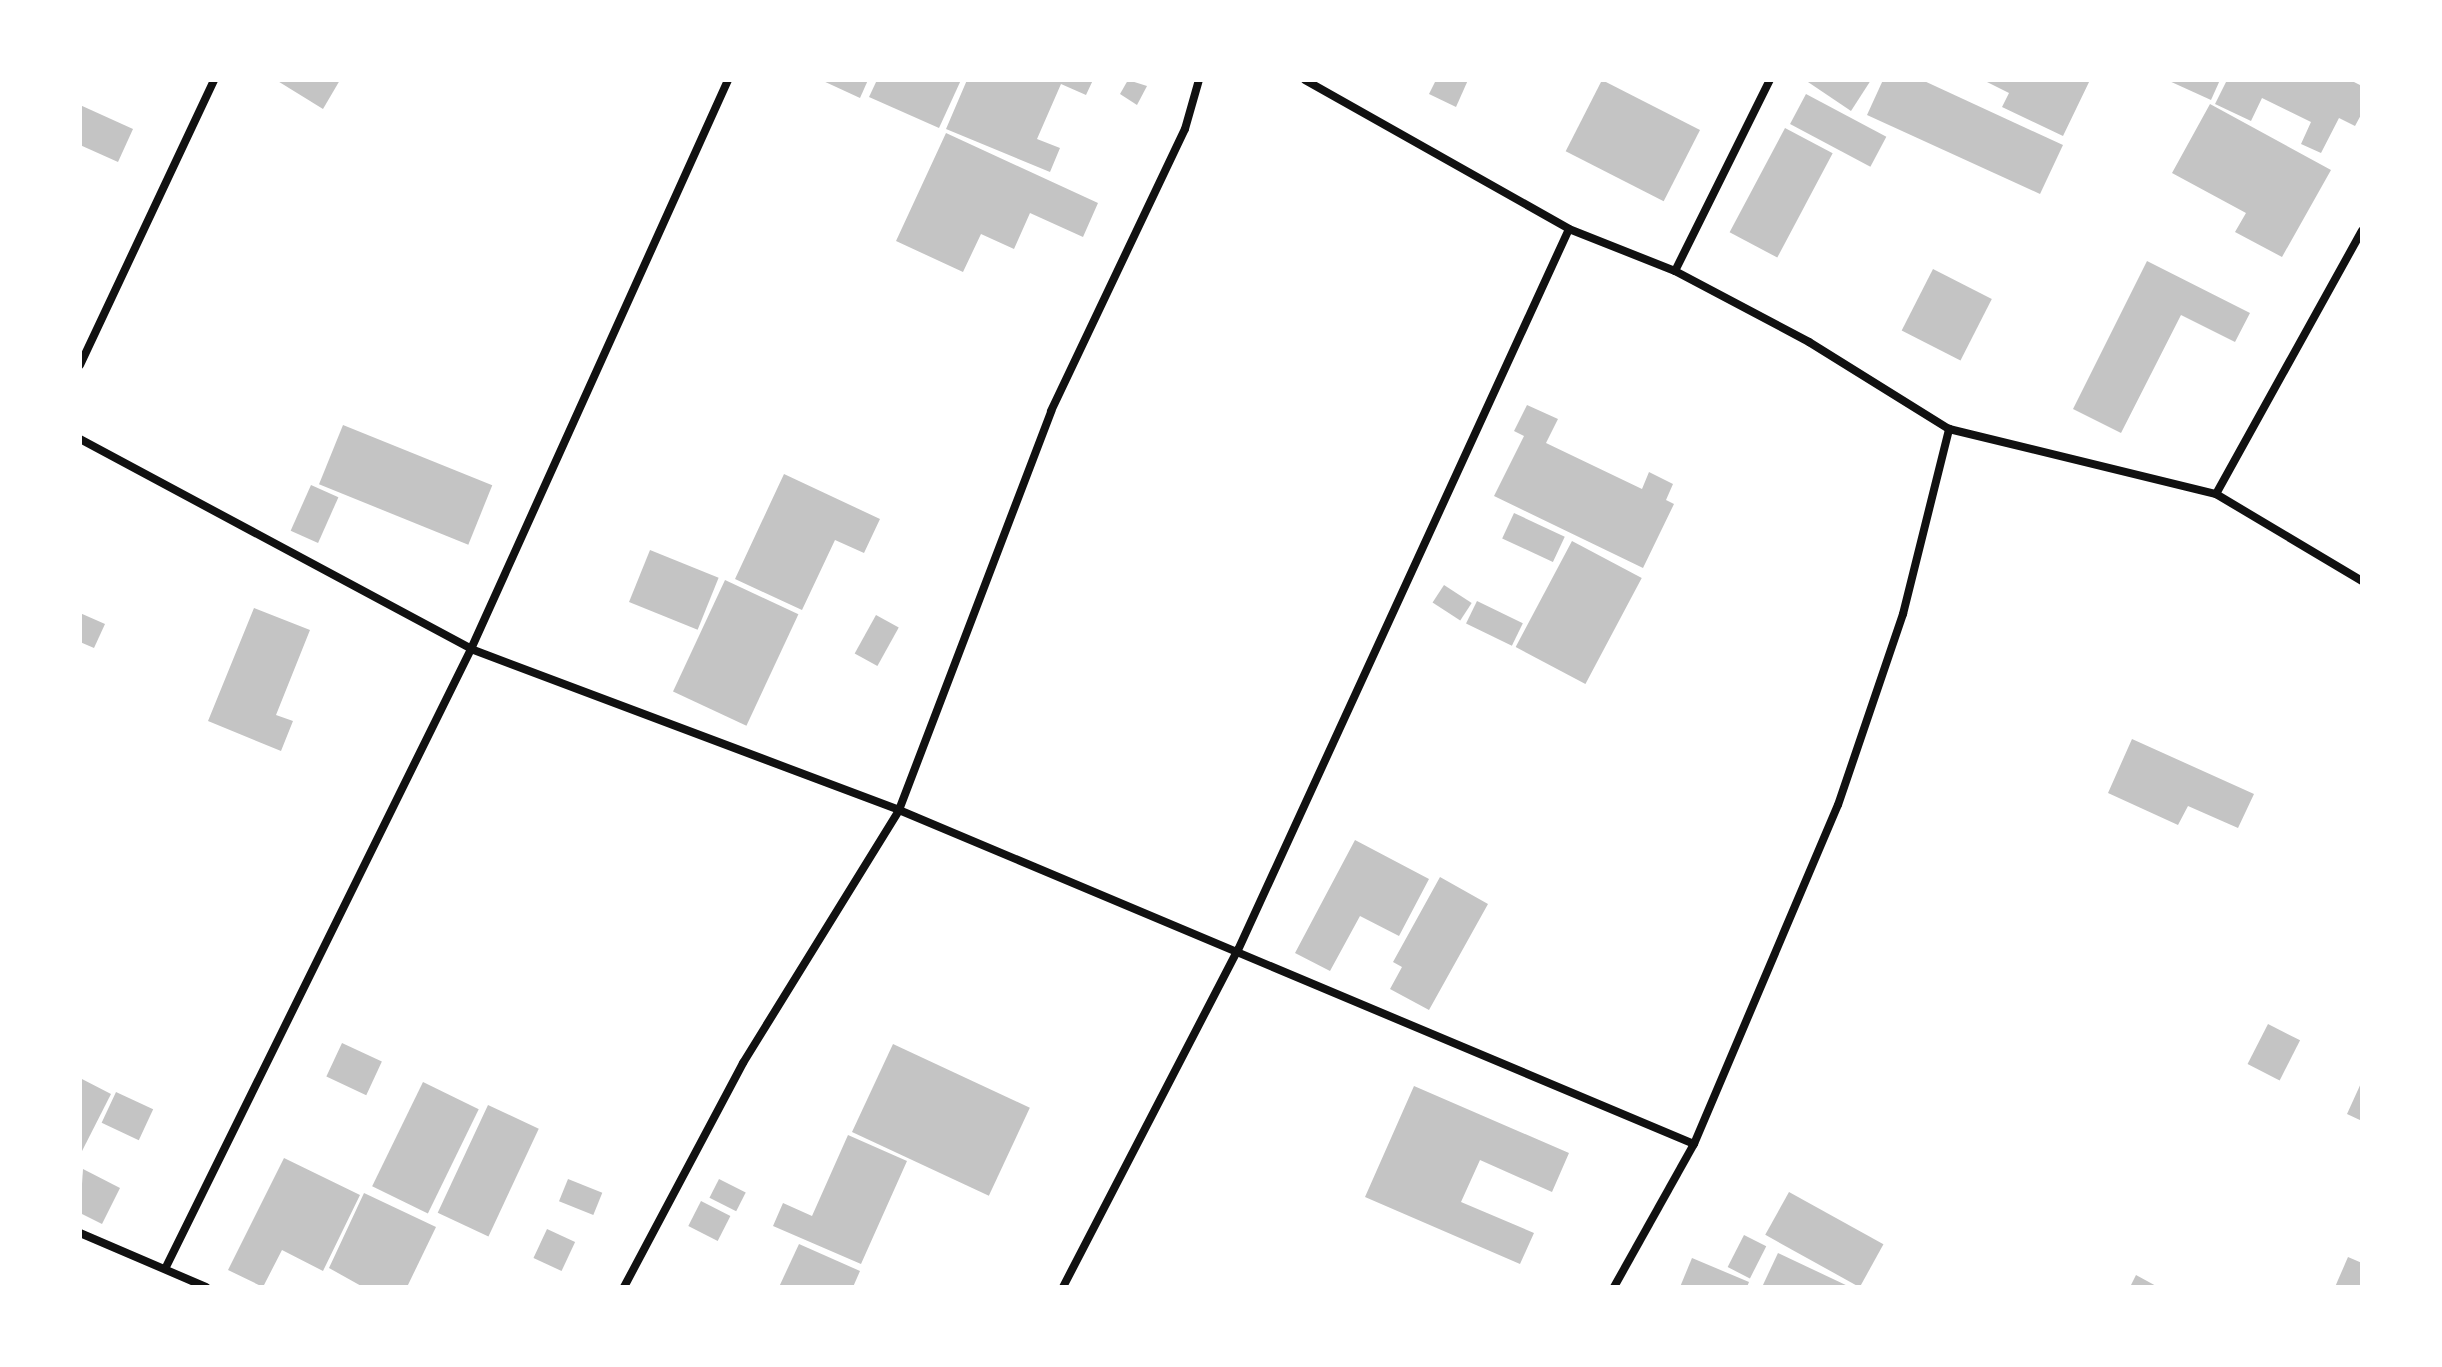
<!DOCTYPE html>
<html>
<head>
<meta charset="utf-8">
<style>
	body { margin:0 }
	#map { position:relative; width:2442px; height:1367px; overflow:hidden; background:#fff; font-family:"Alegreya Sans",sans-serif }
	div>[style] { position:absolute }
	.building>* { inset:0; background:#c4c4c4; transform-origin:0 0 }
	.minor>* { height:8px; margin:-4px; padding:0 4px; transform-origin:4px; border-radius:4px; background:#111 }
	span { translate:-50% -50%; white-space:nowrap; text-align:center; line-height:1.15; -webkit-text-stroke:7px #fff; paint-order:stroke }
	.frame { position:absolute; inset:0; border:82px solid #fff; pointer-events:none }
</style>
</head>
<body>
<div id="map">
	<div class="building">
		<i style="clip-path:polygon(276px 80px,340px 80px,323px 109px)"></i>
		<i style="clip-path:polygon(821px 80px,868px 80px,860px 98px)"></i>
		<i style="clip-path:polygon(877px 80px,961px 80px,939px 128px,869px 97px)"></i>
		<i style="clip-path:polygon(967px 80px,1093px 80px,1086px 95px,1061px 84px,1037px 139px,1060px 148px,1050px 172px,946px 129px)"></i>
		<i style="clip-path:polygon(1128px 80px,1147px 86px,1137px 105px,1120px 94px)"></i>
		<i style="clip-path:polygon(1436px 80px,1468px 80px,1456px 107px,1429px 94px)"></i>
		<i style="left:1602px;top:80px;width:110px;height:80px;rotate:27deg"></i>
		<i style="clip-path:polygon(1805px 80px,1871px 80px,1851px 111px)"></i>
		<i style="clip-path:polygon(1883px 80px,1922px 80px,2063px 145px,2040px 194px,1867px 115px)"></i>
		<i style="clip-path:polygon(1983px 80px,2090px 80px,2063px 136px,2002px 107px,2009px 93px)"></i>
		<i style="clip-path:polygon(2167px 80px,2220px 80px,2211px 100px)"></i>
		<i style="clip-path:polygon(2227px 80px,2350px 80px,2362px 86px,2362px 113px,2355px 126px,2339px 118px,2321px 153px,2301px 144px,2311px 122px,2262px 98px,2251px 121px,2215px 104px)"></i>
		<i style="left:1806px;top:94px;width:91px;height:34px;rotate:28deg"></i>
		<i style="clip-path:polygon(2210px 104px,2331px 170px,2282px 257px,2235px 232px,2246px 213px,2172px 173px)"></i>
		<i style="clip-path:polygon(80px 105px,133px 129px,118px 162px,80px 145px)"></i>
		<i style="left:1785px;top:128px;width:54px;height:118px;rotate:28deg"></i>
		<i style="clip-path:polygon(946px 133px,1098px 203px,1083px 237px,1030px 213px,1014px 249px,981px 234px,963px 272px,896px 241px)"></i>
		<i style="clip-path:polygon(2147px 261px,2250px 313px,2235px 342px,2181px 315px,2121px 433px,2073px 409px)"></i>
		<i style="left:1933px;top:269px;width:66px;height:69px;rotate:27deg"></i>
		<i style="clip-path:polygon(1527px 405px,1558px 419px,1546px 443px,1642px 489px,1649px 472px,1673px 484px,1666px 500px,1674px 504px,1643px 568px,1494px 496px,1524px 436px,1514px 431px)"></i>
		<i style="left:343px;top:425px;width:161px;height:64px;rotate:22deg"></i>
		<i style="clip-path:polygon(784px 474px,880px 519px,864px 553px,835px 540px,802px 610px,735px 579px)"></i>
		<i style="left:311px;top:485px;width:30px;height:50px;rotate:24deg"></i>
		<i style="left:1514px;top:513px;width:56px;height:28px;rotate:25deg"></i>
		<i style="left:1572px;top:541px;width:79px;height:120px;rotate:28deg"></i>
		<i style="left:650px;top:550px;width:74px;height:56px;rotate:22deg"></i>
		<i style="left:725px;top:580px;width:81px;height:123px;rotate:25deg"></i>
		<i style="left:1444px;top:585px;width:33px;height:21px;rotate:33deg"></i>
		<i style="left:1477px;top:601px;width:51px;height:25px;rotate:26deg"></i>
		<i style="clip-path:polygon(254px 608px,310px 630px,276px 715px,293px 721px,281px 751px,208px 721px)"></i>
		<i style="clip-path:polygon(80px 613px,105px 624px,94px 648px,80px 642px)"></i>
		<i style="left:876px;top:615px;width:26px;height:44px;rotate:29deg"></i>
		<i style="clip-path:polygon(2132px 739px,2254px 794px,2238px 828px,2188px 806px,2178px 825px,2108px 793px)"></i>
		<i style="clip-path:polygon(1355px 840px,1429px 879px,1399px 936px,1360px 916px,1330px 971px,1295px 953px)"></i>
		<i style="clip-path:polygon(1440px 877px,1488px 904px,1429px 1010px,1390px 989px,1402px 967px,1393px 962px)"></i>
		<i style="left:2268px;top:1024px;width:36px;height:45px;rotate:27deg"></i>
		<i style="left:342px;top:1043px;width:44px;height:37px;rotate:25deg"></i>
		<i style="left:893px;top:1044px;width:151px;height:97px;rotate:25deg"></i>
		<i style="clip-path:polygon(80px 1078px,111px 1094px,80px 1155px)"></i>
		<i style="clip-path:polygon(2362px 1081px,2362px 1121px,2347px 1114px)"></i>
		<i style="left:423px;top:1082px;width:62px;height:116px;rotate:26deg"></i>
		<i style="clip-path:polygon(1414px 1086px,1569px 1153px,1552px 1192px,1480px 1160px,1461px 1202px,1534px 1233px,1520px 1264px,1365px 1197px)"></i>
		<i style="left:116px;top:1092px;width:41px;height:34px;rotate:25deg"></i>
		<i style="left:488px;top:1105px;width:56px;height:119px;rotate:25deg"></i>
		<i style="clip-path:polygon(848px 1135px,907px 1161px,861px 1264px,773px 1226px,783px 1203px,812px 1216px)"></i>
		<i style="clip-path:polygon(284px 1158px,360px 1195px,323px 1271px,282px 1250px,263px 1287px,228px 1270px)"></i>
		<i style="clip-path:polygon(83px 1169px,120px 1188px,102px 1224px,80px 1213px)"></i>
		<i style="left:568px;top:1179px;width:37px;height:24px;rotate:22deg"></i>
		<i style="left:719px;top:1179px;width:30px;height:21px;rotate:27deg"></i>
		<i style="left:1789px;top:1192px;width:108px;height:49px;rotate:29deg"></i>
		<i style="clip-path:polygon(364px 1193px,436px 1227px,407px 1287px,363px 1287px,329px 1268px)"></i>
		<i style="left:701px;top:1201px;width:33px;height:28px;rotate:27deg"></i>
		<i style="left:547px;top:1229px;width:31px;height:32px;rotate:25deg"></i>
		<i style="left:1744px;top:1235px;width:25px;height:36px;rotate:27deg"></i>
		<i style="clip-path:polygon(799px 1244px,860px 1271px,853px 1287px,779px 1287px)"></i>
		<i style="clip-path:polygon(1778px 1253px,1850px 1287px,1762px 1287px)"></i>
		<i style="clip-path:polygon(2348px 1257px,2362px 1263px,2362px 1287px,2335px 1287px)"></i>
		<i style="clip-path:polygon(1692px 1258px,1749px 1282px,1747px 1287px,1680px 1287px)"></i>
		<i style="clip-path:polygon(2136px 1275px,2158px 1287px,2130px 1287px)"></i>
	</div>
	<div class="minor">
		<i style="left:1305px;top:80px;width:303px;rotate:29.4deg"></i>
		<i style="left:1569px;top:229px;width:114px;rotate:21.6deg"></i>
		<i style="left:1675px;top:271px;width:152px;rotate:27.9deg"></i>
		<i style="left:1809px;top:342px;width:165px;rotate:31.9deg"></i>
		<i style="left:1949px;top:429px;width:275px;rotate:13.7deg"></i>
		<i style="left:2216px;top:494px;width:170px;rotate:30.8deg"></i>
		<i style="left:1675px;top:271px;width:213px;rotate:-63.6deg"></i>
		<i style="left:80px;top:365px;width:315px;rotate:-64.8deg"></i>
		<i style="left:80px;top:439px;width:444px;rotate:28.2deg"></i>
		<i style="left:471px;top:649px;width:457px;rotate:20.6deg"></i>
		<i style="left:899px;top:810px;width:862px;rotate:22.79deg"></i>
		<i style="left:2216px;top:494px;width:301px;rotate:-61deg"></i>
		<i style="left:80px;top:1233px;width:137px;rotate:23.2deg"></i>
		<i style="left:166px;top:1267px;width:689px;rotate:-63.73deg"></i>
		<i style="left:471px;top:649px;width:624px;rotate:-65.69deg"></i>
		<i style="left:624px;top:1287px;width:254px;rotate:-62deg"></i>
		<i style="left:743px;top:1063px;width:297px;rotate:-58.3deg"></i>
		<i style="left:899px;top:810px;width:427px;rotate:-69.1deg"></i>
		<i style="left:1051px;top:411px;width:312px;rotate:-64.6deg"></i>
		<i style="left:1185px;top:129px;width:51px;rotate:-74.1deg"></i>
		<i style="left:1063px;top:1287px;width:380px;rotate:-62.6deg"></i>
		<i style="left:1238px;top:950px;width:793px;rotate:-65.34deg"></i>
		<i style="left:1614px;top:1287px;width:164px;rotate:-60.8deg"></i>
		<i style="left:1694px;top:1144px;width:368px;rotate:-67deg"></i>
		<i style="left:1838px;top:805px;width:202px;rotate:-71.2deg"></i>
		<i style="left:1903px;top:614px;width:191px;rotate:-76deg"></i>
	</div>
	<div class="frame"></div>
</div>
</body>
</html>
